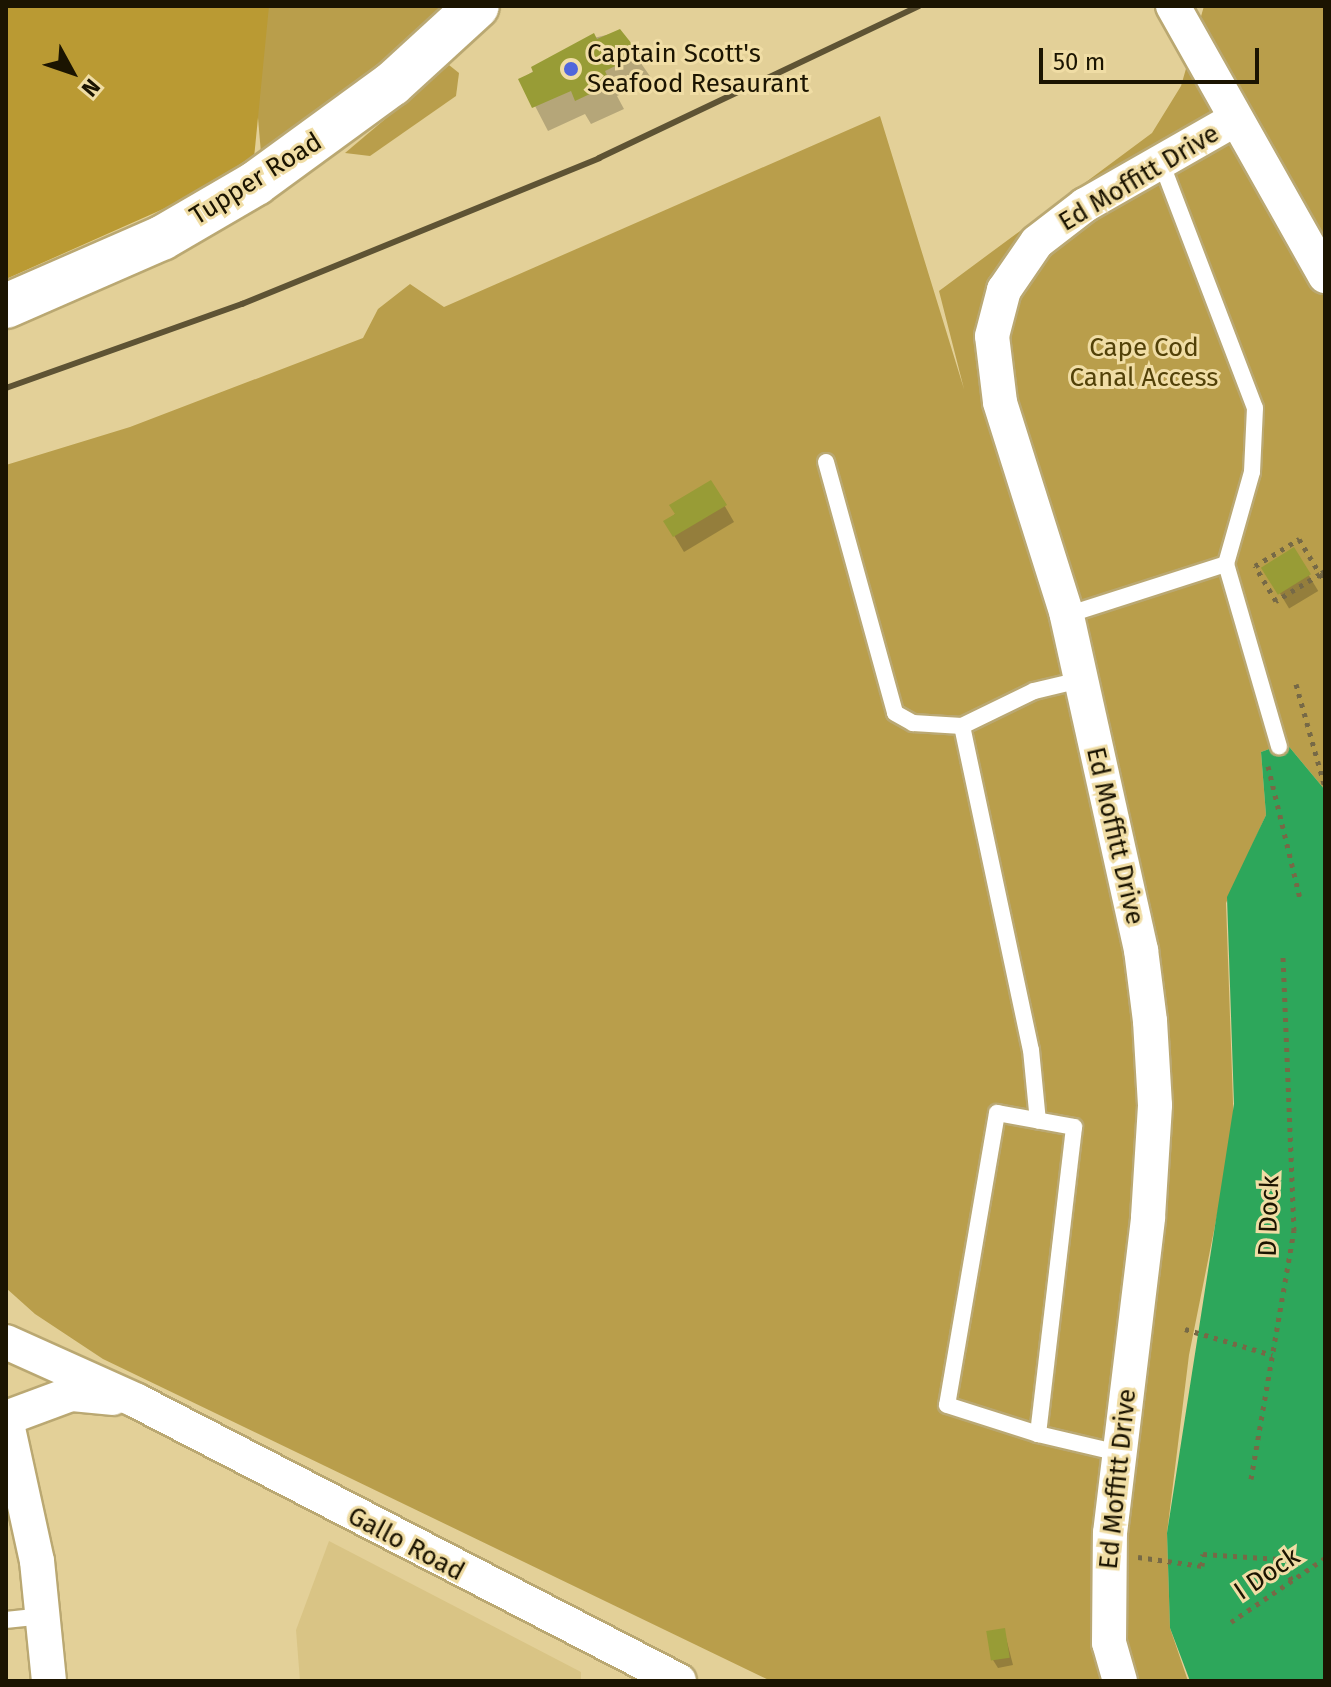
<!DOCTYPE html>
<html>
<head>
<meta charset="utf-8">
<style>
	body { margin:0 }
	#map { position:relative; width:1331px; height:1687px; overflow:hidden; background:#e3d098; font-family:"Fira Sans",sans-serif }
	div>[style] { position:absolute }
	.built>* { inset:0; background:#d9c485 }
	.green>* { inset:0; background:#b99e4b }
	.forest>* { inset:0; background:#ba9a33 }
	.water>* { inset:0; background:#2da75b }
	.shadow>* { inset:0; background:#0003; transform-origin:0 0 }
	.building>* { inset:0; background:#989c36; transform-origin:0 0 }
	.path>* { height:5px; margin-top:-2.5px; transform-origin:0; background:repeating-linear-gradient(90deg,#766946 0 4px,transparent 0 10px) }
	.roads { filter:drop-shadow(2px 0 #baa872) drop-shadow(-2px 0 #baa872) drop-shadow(0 2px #baa872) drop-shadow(0 -2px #baa872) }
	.lane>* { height:16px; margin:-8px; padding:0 8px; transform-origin:8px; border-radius:8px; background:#fff }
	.street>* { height:34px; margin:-17px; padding:0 17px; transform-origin:17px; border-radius:17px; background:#fff }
	.secondary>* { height:44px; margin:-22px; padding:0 22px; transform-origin:22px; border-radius:22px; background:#fff }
	.rail>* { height:6px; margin:-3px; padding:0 3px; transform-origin:3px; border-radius:3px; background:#5e5334 }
	.dots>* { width:22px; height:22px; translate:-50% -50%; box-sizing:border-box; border:4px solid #f0dda5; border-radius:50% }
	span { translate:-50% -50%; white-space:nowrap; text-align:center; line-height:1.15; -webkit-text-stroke:6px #f0dda5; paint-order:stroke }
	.poi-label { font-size:26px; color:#1b1401 }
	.left { translate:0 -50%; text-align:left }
	.street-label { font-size:26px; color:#1b1401 }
	.park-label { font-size:26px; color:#524108 }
	.frame { position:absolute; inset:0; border:8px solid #1b1401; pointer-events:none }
	.north { position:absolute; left:32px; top:32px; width:80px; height:80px; -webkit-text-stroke:6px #f0dda5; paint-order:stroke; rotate:130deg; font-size:22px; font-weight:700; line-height:32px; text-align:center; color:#1b1401 }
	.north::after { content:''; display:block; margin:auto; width:28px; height:36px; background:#1b1401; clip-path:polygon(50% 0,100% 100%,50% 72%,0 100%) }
	.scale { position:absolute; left:1039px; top:48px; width:220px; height:36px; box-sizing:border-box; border:4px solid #1b1401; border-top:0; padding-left:10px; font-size:24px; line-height:28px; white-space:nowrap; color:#1b1401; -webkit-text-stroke:6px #f0dda5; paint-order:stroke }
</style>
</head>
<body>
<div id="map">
	<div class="built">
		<i style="clip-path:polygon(329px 1541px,581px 1672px,581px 1681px,300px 1681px,296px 1630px)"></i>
	</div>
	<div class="green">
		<i style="clip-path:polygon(261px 6px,452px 6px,411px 46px,261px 153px,253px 60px)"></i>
		<i style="clip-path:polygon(1204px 6px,1325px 6px,1325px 790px,1286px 743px,1261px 752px,1266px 815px,1226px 903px,1234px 1131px,1189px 1355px,1167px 1533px,1170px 1628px,1188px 1681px,771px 1681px,103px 1359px,35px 1314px,6px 1288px,6px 465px,130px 427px,363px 338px,378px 309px,410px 284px,444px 307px,880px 116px,964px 389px,939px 291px,1152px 133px,1181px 86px)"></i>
		<i style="clip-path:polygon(449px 65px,459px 73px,456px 96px,370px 156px,345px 153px)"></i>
	</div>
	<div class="forest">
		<i style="clip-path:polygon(6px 6px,269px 6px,254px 158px,170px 206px,6px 279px)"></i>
	</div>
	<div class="water">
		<i style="clip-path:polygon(1286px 743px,1325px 790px,1325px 1681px,1190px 1681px,1170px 1628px,1167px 1533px,1234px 1104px,1227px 897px,1266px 815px,1261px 752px)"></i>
	</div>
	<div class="shadow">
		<i style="clip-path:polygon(619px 32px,652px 79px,617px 96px,624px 109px,591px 124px,585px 114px,548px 131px,521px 79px,581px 41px)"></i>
		<i style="clip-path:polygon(711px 482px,734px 522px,684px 552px,666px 522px)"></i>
		<i style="left:1293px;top:549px;width:49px;height:34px;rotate:59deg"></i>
		<i style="clip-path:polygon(1004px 1630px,1013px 1665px,998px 1668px,993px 1660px)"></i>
	</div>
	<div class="building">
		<i style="clip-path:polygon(620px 29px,640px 54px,605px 71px,611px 84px,575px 101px,571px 91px,532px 108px,518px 79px,533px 72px,531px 67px,594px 33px,597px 39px)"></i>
		<i style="clip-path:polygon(711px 480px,727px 505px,673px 537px,663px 521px,675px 514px,669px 505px)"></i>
		<i style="left:1294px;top:547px;width:32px;height:39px;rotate:58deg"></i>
		<i style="left:1005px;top:1628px;width:30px;height:19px;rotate:81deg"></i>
	</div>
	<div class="path">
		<i style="left:1325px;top:571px;width:6px;rotate:149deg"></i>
		<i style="left:1320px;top:574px;width:52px;rotate:148.5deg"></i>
		<i style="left:1276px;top:601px;width:41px;rotate:-121deg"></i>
		<i style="left:1255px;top:566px;width:52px;rotate:-31.5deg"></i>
		<i style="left:1299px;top:539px;width:41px;rotate:59deg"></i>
		<i style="left:1320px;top:574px;width:9px;rotate:58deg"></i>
		<i style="left:1296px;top:684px;width:107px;rotate:74.3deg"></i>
		<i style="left:1268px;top:766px;width:136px;rotate:76.4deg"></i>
		<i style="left:1185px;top:1329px;width:91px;rotate:16.6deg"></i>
		<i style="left:1251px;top:1479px;width:252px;rotate:-80.2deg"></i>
		<i style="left:1294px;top:1231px;width:279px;rotate:-92.3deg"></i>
		<i style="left:1138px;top:1557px;width:65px;rotate:8deg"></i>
		<i style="left:1202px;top:1566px;width:12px;rotate:-85deg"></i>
		<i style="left:1203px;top:1554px;width:77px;rotate:3.7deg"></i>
		<i style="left:1280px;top:1559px;width:25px;rotate:61deg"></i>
		<i style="left:1231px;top:1622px;width:114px;rotate:-34.2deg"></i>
	</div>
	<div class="roads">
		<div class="lane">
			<i style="left:1161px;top:162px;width:263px;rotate:69.1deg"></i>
			<i style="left:1255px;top:408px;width:64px;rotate:92.7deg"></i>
			<i style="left:1252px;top:472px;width:96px;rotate:105.8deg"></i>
			<i style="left:1226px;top:564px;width:190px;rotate:73.8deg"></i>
			<i style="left:826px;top:462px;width:260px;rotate:74.6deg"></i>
			<i style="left:895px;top:713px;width:21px;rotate:29deg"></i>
			<i style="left:913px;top:723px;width:49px;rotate:3.5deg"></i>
			<i style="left:962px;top:726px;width:331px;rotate:78deg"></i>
			<i style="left:1031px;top:1050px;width:71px;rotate:84.4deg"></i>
			<i style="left:1067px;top:615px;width:167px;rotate:-17.8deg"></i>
			<i style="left:962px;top:726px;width:80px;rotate:-25.9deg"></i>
			<i style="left:1034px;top:691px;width:47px;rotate:-13.4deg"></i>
			<i style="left:1038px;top:1434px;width:309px;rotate:-83.3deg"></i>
			<i style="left:1074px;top:1127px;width:78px;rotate:-169.7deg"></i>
			<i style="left:997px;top:1113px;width:296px;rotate:99.7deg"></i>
			<i style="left:947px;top:1405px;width:96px;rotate:17.7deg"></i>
			<i style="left:1038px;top:1434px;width:83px;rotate:13.2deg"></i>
			<i style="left:6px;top:1620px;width:37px;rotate:-6deg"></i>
		</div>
		<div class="street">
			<i style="left:1173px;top:6px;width:310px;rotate:60.6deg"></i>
			<i style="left:6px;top:1342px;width:144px;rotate:24.2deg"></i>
			<i style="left:137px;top:1401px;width:610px;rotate:27.32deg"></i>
			<i style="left:6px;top:1418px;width:69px;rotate:-20.3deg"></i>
			<i style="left:71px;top:1394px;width:42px;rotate:5.4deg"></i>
			<i style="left:6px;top:1419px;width:145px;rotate:77.7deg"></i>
			<i style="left:37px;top:1561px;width:121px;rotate:84.3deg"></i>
			<i style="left:1120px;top:1681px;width:40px;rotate:-106deg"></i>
			<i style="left:1109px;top:1643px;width:110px;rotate:-89.5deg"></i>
			<i style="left:1110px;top:1533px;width:318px;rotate:-83.1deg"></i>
			<i style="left:1148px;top:1217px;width:112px;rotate:-86.4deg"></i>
			<i style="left:1155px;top:1105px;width:84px;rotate:-93.4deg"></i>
			<i style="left:1150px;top:1021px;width:72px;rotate:-97.2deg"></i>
			<i style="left:1141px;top:950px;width:343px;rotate:-102.5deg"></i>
			<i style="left:1067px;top:615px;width:223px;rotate:-107.5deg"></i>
			<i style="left:1000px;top:402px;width:66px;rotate:-96.9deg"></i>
			<i style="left:992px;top:336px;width:48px;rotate:-75.4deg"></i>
			<i style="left:1004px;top:290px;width:58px;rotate:-55.5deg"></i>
			<i style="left:1037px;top:242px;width:61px;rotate:-37.6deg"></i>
			<i style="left:1085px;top:205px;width:169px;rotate:-29.7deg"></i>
		</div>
		<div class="secondary">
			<i style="left:6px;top:306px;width:170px;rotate:-23.6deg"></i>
			<i style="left:162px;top:238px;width:109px;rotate:-30.3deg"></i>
			<i style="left:256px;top:183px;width:168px;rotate:-36.1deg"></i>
			<i style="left:392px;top:84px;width:115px;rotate:-42.5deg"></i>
		</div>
	</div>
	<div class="rail">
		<i style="left:6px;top:388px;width:251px;rotate:-19.6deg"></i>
		<i style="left:242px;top:304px;width:386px;rotate:-22.2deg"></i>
		<i style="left:599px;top:158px;width:354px;rotate:-25.4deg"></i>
	</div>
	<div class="dots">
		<i style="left:571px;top:69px;background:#5066db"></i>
	</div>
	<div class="poi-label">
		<span class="left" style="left:587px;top:69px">Captain Scott's<br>Seafood Resaurant</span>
	</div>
	<div class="street-label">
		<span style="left:1139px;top:178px;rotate:-31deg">Ed Moffitt Drive</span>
		<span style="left:256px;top:179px;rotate:-32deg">Tupper Road</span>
		<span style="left:1115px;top:836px;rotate:77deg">Ed Moffitt Drive</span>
		<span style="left:1269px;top:1216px;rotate:-88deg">D Dock</span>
		<span style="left:1118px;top:1479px;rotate:-84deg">Ed Moffitt Drive</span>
		<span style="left:406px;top:1544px;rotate:28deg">Gallo Road</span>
		<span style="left:1267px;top:1574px;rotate:-34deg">I Dock</span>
	</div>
	<div class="park-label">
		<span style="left:1144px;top:363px">Cape Cod<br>Canal Access</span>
	</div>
	<div class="frame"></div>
	<div class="north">N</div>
	<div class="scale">50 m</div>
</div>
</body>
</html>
